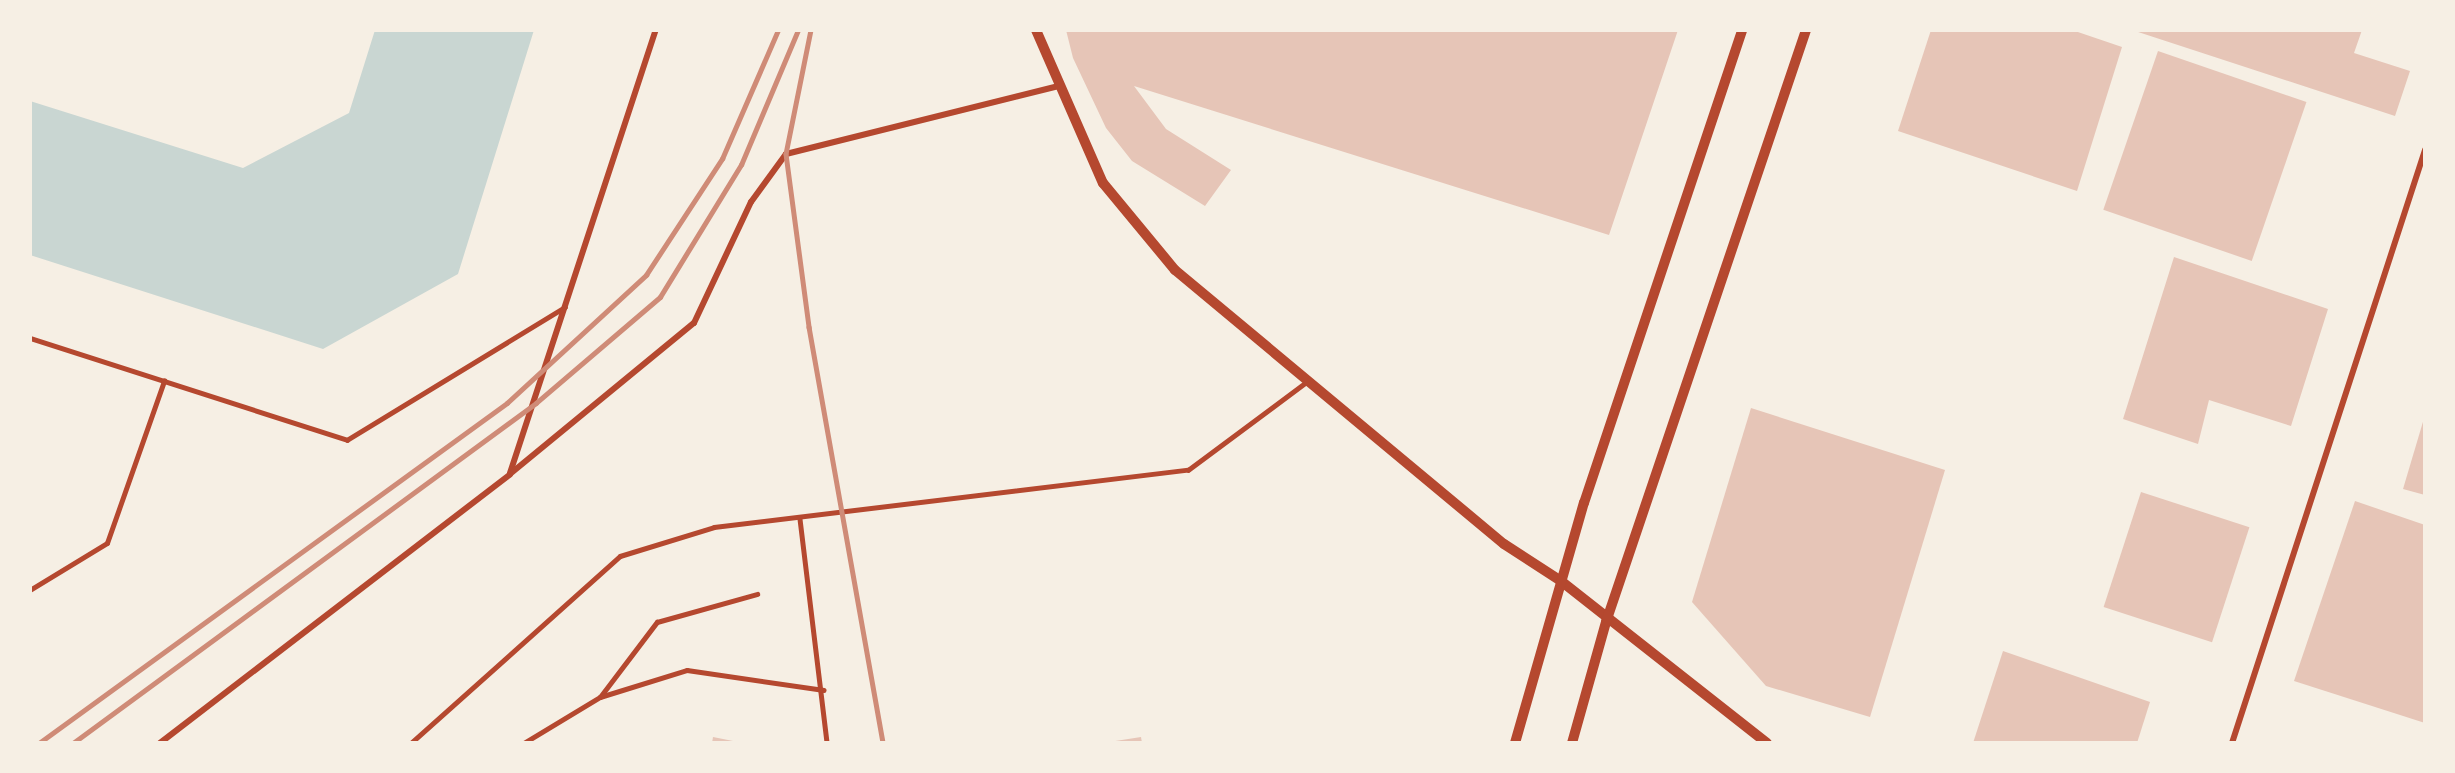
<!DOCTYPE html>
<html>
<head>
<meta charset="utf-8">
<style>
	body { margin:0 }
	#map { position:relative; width:2455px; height:773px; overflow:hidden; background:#f6efe4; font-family:Commissioner,sans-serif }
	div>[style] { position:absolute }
	.water>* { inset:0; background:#c9d6d2 }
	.building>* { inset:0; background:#e6c5b7; transform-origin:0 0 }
	.service>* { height:4.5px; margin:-2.25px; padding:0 2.25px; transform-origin:2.25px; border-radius:2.25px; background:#b5482f }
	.minor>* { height:6px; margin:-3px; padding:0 3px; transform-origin:3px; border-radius:3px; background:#b5482f }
	.tertiary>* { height:10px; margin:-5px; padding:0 5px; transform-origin:5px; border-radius:5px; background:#b5482f }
	.rail>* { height:4.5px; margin:-2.25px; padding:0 2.25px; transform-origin:2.25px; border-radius:2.25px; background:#cf8b77 }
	span { translate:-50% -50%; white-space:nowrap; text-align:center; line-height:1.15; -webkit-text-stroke:6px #f6efe4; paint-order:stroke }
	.frame { position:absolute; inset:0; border:32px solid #f6efe4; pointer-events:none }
</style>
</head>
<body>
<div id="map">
	<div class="water">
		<i style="clip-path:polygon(375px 30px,534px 30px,458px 274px,323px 349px,30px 255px,30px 101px,243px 168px,349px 113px)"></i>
	</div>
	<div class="building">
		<i style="clip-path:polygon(1066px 30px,1678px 30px,1609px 235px,1134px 86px,1166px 129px,1231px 170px,1205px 206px,1132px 161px,1106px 128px,1073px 58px)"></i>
		<i style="clip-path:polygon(1931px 30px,2072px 30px,2122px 47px,2077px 191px,1898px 131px)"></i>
		<i style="clip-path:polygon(2132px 30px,2362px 30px,2354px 53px,2410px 71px,2395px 116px)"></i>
		<i style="left:2158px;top:51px;width:157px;height:168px;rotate:19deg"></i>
		<i style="clip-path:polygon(2174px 257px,2328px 309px,2291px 426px,2209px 400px,2198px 444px,2123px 419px)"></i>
		<i style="clip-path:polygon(1751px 408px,1945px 470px,1870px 717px,1766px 686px,1692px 602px)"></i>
		<i style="clip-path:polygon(2425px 415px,2425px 495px,2403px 489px)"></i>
		<i style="left:2141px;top:492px;width:114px;height:121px;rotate:18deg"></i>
		<i style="clip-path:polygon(2355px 501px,2425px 525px,2425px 723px,2294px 681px)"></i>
		<i style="clip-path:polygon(2003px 651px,2150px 702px,2137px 743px,1973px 743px)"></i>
		<i style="clip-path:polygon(713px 737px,738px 742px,738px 743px,712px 743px)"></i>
		<i style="clip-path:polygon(1141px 737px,1142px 743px,1109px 743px,1109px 742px)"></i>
	</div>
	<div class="service">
		<i style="left:30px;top:338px;width:333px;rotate:17.8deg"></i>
		<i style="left:347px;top:440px;width:255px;rotate:-31.4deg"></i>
		<i style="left:800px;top:519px;width:226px;rotate:83.1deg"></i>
		<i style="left:30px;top:590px;width:90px;rotate:-31.4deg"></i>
		<i style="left:107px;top:543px;width:172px;rotate:-70.6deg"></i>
		<i style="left:600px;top:697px;width:94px;rotate:-52.8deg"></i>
		<i style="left:657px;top:622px;width:104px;rotate:-15.6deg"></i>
		<i style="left:411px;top:743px;width:280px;rotate:-41.8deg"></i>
		<i style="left:620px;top:556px;width:98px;rotate:-17.1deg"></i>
		<i style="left:714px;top:527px;width:477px;rotate:-6.9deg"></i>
		<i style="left:1188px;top:470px;width:146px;rotate:-36.6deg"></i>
		<i style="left:524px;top:743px;width:89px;rotate:-31.2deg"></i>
		<i style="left:600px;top:697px;width:91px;rotate:-17.2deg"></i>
		<i style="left:687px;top:670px;width:138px;rotate:8.3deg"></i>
	</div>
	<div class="minor">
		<i style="left:510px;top:473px;width:466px;rotate:-71.8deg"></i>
		<i style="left:160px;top:743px;width:441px;rotate:-37.5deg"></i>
		<i style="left:510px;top:474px;width:238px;rotate:-39.4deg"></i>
		<i style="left:694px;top:323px;width:134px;rotate:-64.8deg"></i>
		<i style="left:751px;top:202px;width:59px;rotate:-53.9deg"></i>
		<i style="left:786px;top:154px;width:281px;rotate:-14deg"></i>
		<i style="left:2232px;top:743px;width:624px;rotate:-71.97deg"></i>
	</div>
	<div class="tertiary">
		<i style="left:1036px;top:30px;width:167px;rotate:66.4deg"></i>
		<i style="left:1103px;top:183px;width:113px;rotate:50.4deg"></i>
		<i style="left:1175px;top:270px;width:428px;rotate:39.8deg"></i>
		<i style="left:1504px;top:544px;width:68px;rotate:33deg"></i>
		<i style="left:1561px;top:581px;width:262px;rotate:38.2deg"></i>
		<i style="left:1515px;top:743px;width:250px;rotate:-74deg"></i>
		<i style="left:1584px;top:503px;width:499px;rotate:-71.5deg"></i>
		<i style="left:1572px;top:743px;width:126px;rotate:-74.3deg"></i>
		<i style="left:1606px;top:622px;width:625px;rotate:-71.33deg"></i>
	</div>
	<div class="rail">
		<i style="left:811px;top:30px;width:126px;rotate:101.4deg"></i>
		<i style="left:786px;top:154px;width:175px;rotate:82.4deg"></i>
		<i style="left:809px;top:327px;width:423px;rotate:79.9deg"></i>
		<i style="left:39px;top:743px;width:578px;rotate:-36deg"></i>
		<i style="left:507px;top:403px;width:189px;rotate:-42.6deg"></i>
		<i style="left:646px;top:275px;width:139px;rotate:-56.8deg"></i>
		<i style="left:722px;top:159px;width:141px;rotate:-66.5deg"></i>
		<i style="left:73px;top:743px;width:574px;rotate:-36.29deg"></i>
		<i style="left:536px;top:403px;width:163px;rotate:-40.5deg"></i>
		<i style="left:660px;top:297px;width:155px;rotate:-58.5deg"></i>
		<i style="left:741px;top:165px;width:147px;rotate:-67.1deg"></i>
	</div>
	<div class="frame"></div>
</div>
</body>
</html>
